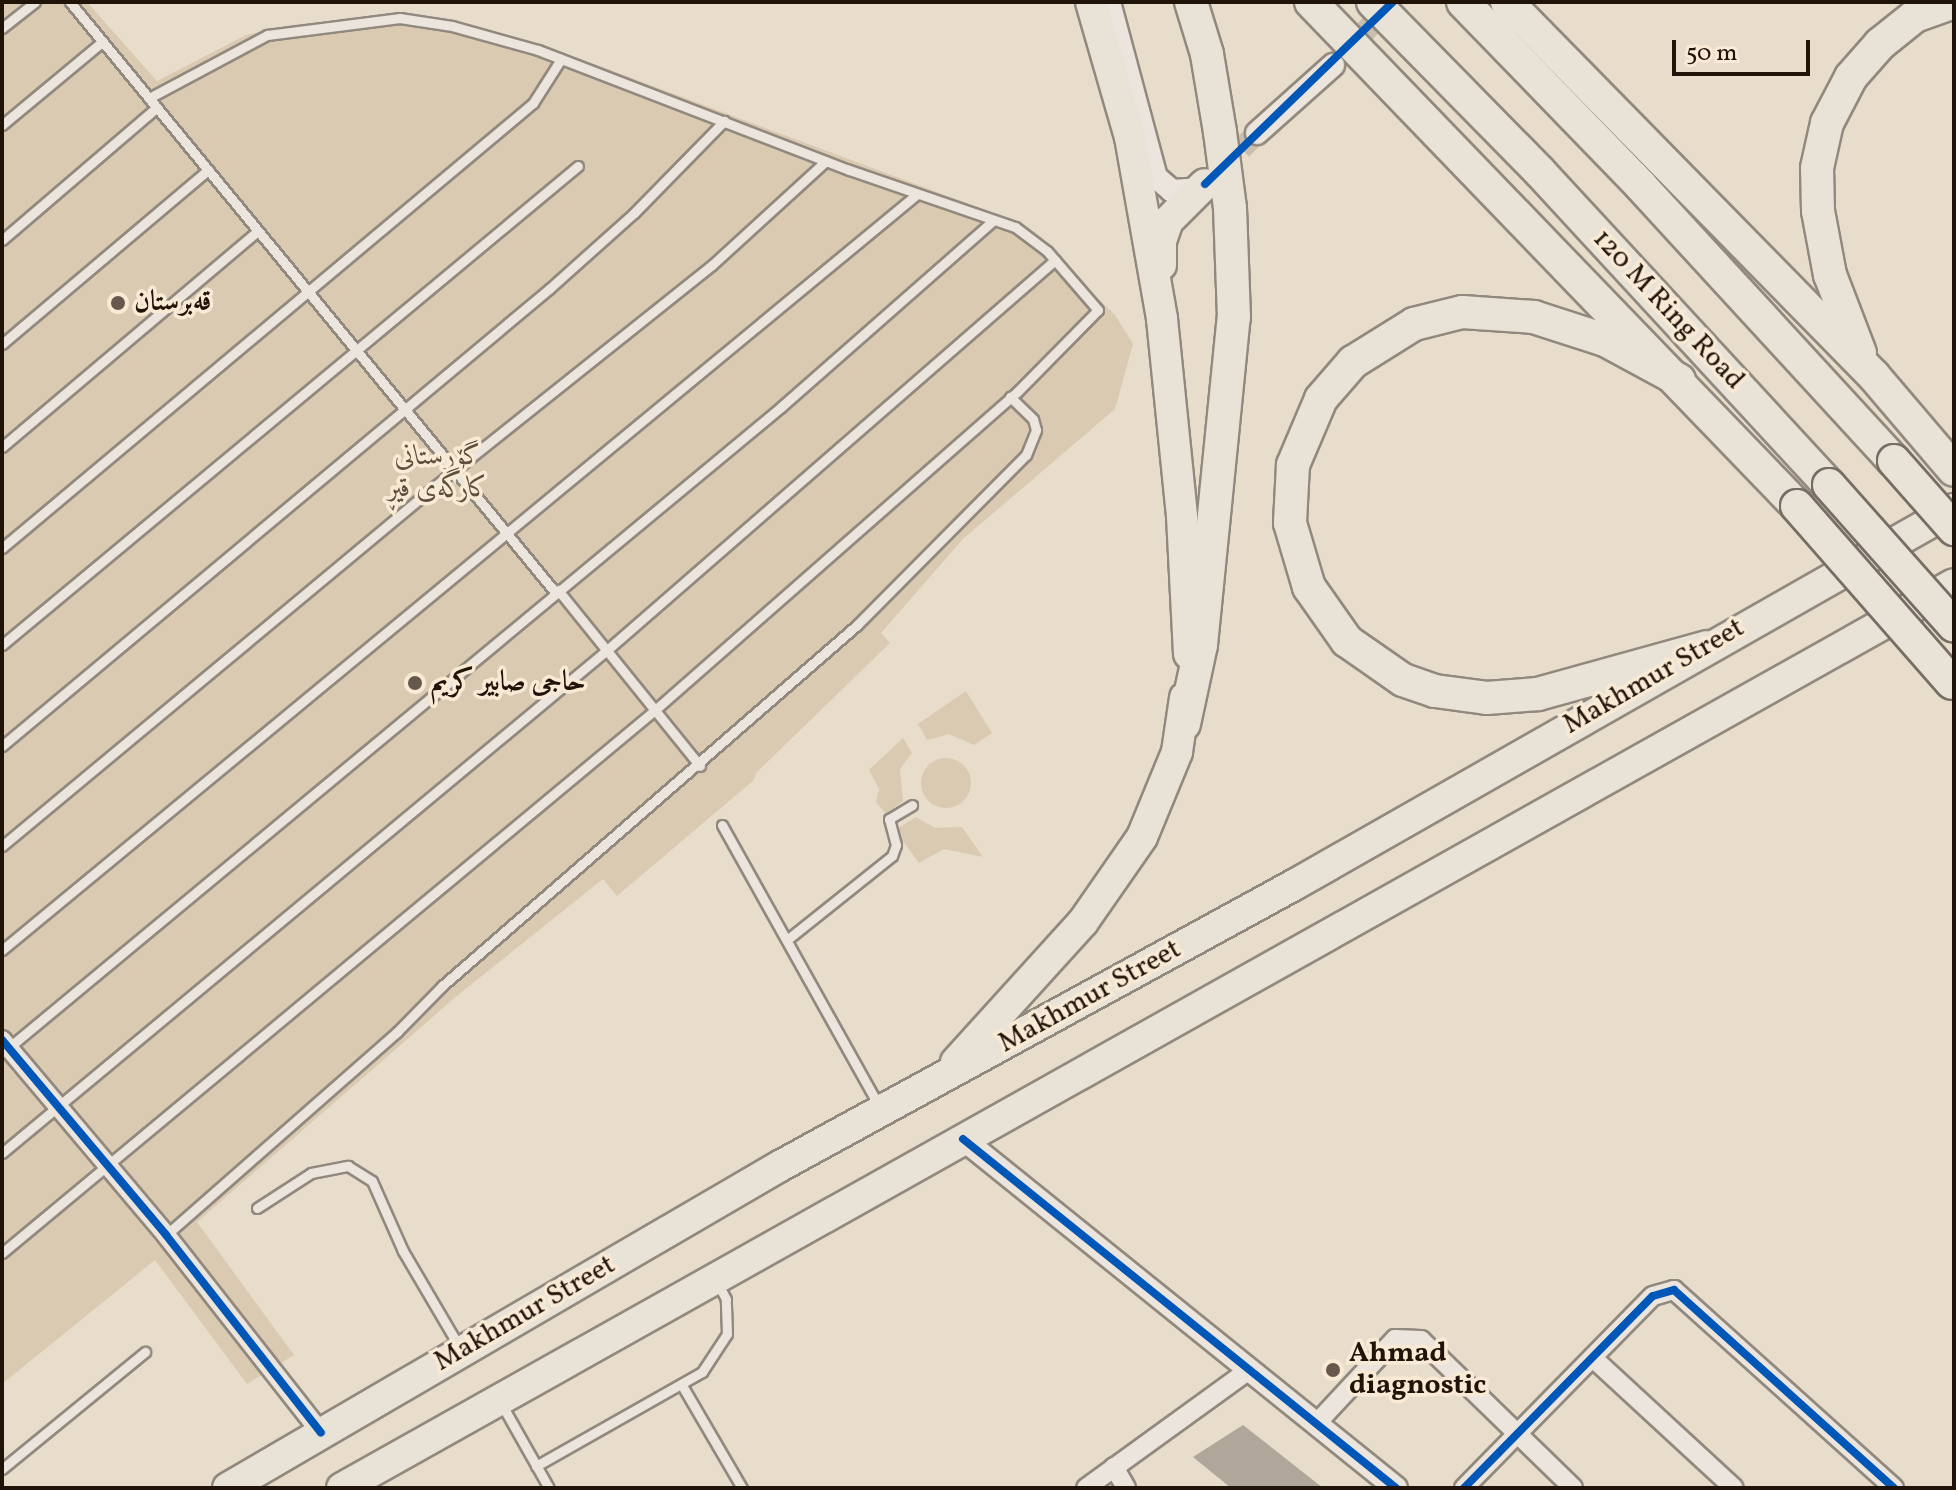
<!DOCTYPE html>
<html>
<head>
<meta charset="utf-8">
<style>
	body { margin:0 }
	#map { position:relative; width:1956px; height:1490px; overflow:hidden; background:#e8dcca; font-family:Vollkorn,Amiri,serif }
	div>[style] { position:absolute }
	.green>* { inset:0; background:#dbcab2 }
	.round { border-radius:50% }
	.building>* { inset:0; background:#b0a79a }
	.tertiary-tunnel>* { height:22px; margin-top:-11px; transform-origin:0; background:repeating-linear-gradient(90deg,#cabead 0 22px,transparent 0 33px) }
	.roads { filter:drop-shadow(2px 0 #92897e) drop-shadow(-2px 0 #92897e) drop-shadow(0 2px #92897e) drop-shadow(0 -2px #92897e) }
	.service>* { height:9px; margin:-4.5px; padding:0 4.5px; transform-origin:4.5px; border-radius:4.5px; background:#ebe5dd }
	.minor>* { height:18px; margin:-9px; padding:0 9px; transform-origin:9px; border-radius:9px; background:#ebe5dd }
	.tertiary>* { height:22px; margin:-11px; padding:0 11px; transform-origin:11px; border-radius:11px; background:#ebe5dd }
	.trunk>* { height:30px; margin:-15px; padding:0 15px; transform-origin:15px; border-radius:15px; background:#e9e2d7 }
	.motorway>* { height:32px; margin:-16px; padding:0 16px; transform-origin:16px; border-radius:16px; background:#e9e2d7 }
	.bridges { filter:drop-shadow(2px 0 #766e64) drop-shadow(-2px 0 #766e64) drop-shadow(0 2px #766e64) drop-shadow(0 -2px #766e64) }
	.motorway-bridge>* { height:32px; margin:-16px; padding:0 16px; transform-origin:16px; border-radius:16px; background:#e9e2d7 }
	.cycleway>* { height:8px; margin:-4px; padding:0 4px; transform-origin:4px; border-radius:4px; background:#0057b8 }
	.dots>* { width:22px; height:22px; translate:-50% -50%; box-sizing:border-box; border:4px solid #f8ead4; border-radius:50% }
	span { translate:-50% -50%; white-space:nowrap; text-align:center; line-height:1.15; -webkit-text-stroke:7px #f8ead4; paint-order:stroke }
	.poi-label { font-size:28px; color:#201308; font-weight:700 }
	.left { translate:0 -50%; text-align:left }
	.street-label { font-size:28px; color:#201308 }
	.park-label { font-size:28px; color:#5e4e3c; font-style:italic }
	.frame { position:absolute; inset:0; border:4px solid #201308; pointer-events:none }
	.scale { position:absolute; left:1672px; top:40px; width:138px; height:36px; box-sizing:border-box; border:4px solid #201308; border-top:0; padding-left:10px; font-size:24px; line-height:28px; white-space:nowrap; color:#201308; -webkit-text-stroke:6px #f8ead4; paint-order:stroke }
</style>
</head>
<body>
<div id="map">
	<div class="green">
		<i style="clip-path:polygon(2px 2px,87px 2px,157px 81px,246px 35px,292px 25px,408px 13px,476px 27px,578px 58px,1020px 223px,1115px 315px,1133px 344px,1115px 409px,963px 539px,881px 633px,890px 643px,756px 773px,754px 780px,617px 896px,603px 879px,458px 995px,197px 1222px,294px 1355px,247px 1384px,155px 1260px,2px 1384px)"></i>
		<i style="clip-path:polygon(966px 691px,992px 733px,974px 745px,949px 734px,927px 740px,918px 724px)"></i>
		<i style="clip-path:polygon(903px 738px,912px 753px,900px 769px,903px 801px,886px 814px,876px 802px,879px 789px,869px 770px)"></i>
		<i class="round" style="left:921px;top:758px;width:50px;height:50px"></i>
		<i style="clip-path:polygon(916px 817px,935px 828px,962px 827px,983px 857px,944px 849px,919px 863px,895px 830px)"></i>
	</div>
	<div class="building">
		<i style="clip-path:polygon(1243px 1425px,1323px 1488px,1231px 1488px,1193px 1457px)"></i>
	</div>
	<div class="tertiary-tunnel">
		<i style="left:1333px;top:65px;width:86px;rotate:-46.4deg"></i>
		<i style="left:1218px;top:172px;width:55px;rotate:-45deg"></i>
	</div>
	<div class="roads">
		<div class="service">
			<i style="left:70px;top:2px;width:764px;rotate:50.58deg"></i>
			<i style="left:2px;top:28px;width:42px;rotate:-38.2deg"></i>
			<i style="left:2px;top:125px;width:131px;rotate:-39.7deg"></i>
			<i style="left:2px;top:240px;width:204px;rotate:-40.6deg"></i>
			<i style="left:2px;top:344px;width:270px;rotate:-40.2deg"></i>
			<i style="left:2px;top:447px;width:335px;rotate:-40.2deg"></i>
			<i style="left:2px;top:548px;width:693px;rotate:-39.96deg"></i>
			<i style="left:533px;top:103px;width:52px;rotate:-57.5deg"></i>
			<i style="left:558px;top:590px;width:226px;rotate:51.1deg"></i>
			<i style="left:2px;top:645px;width:749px;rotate:-39.75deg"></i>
			<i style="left:2px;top:746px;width:713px;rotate:-39.88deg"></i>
			<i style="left:549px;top:289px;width:114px;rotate:-41.8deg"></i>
			<i style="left:634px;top:213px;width:129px;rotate:-45.6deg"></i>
			<i style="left:722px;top:825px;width:324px;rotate:60.8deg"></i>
			<i style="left:2px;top:846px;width:563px;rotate:-39.74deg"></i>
			<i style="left:435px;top:486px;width:354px;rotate:-38.6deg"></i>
			<i style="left:712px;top:265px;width:154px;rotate:-42.4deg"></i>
			<i style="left:788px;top:939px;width:133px;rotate:-38.6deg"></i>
			<i style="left:892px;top:856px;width:12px;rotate:-70deg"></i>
			<i style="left:896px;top:845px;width:27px;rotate:-105deg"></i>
			<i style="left:889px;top:819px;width:27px;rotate:-31deg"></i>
			<i style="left:2px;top:950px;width:1187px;rotate:-39.56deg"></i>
			<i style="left:7px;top:1049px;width:1006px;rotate:-39.67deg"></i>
			<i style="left:781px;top:407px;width:283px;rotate:-41.3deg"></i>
			<i style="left:2px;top:1153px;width:787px;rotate:-39.74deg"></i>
			<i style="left:607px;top:650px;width:594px;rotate:-41.04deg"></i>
			<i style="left:257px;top:1208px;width:64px;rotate:-32.9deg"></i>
			<i style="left:311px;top:1173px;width:38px;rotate:-11deg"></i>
			<i style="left:348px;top:1166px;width:28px;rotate:32deg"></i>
			<i style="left:372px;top:1181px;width:77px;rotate:66.1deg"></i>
			<i style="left:403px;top:1251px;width:113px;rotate:59.6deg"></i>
			<i style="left:166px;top:1235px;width:308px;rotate:-41.3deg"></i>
			<i style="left:397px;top:1032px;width:64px;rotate:-45.6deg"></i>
			<i style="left:442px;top:986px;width:550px;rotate:-41.02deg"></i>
			<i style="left:857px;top:625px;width:240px;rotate:-45.2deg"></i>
			<i style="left:1026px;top:455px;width:27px;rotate:-68deg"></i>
			<i style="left:1036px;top:430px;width:11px;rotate:-105deg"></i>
			<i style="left:1033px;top:419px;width:32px;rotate:-136deg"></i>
			<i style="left:2px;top:1253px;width:849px;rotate:-39.75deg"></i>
			<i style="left:655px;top:710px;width:482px;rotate:-41.3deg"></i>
			<i style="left:1017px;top:392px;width:115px;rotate:-45.4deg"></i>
			<i style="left:1098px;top:310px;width:78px;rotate:-130.8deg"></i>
			<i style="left:1047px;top:251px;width:40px;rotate:-143deg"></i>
			<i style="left:1015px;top:227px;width:176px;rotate:-161deg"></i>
			<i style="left:849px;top:170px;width:333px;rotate:-158.9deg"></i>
			<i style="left:538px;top:50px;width:89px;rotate:-164.4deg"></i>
			<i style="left:452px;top:26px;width:53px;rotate:-171.3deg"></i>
			<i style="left:400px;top:18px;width:134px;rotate:172.7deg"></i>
			<i style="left:267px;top:35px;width:134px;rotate:151.9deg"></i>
			<i style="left:683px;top:1387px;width:117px;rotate:59.7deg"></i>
			<i style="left:502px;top:1405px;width:95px;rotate:60.5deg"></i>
			<i style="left:536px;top:1466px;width:191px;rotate:-29.5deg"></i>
			<i style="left:702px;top:1372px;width:45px;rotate:-56.7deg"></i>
			<i style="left:727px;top:1334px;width:35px;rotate:-92deg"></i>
			<i style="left:726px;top:1299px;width:17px;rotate:-118deg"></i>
			<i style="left:2px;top:1469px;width:185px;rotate:-39.3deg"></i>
		</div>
		<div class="minor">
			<i style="left:2px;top:1040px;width:255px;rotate:49.9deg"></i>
			<i style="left:166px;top:1235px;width:251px;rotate:51.9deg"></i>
			<i style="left:1594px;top:1359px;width:190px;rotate:42.7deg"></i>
			<i style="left:1316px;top:1424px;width:116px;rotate:-47.1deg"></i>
			<i style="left:1395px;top:1339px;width:26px;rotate:2deg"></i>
			<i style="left:1421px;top:1340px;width:212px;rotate:44.2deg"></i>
			<i style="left:1114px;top:1467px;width:24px;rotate:60deg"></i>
			<i style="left:1086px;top:1488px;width:201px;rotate:-35.9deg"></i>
			<i style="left:1464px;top:1488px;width:269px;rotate:-45.5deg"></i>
			<i style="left:1653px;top:1296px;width:22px;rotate:-16deg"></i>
			<i style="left:1674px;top:1290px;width:296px;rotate:42deg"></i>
		</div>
		<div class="tertiary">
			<i style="left:1109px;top:2px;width:181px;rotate:75deg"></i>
			<i style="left:1156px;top:177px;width:21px;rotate:41deg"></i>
			<i style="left:1172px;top:191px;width:27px;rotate:-4deg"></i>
			<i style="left:1257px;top:133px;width:102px;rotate:-41.8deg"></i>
			<i style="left:963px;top:1139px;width:556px;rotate:38.87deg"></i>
		</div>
		<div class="trunk">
			<i style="left:1091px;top:2px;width:141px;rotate:73.9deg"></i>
			<i style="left:1130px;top:137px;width:185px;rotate:80deg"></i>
			<i style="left:1162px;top:319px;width:198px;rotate:84.2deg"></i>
			<i style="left:1182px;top:516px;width:138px;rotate:87.1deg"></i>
			<i style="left:1161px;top:265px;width:24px;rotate:-90deg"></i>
			<i style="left:1161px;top:241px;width:21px;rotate:-71deg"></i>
			<i style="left:1168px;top:221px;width:52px;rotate:-45deg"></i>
			<i style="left:956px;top:1062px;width:189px;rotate:-47.8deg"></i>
			<i style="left:1083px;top:922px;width:103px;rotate:-55.2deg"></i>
			<i style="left:1142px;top:837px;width:92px;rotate:-67.6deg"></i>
			<i style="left:1177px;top:752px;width:55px;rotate:-81.6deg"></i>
			<i style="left:228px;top:1488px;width:639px;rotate:-30.26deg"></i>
			<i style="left:780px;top:1166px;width:586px;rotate:-28.67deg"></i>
			<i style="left:1294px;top:885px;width:760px;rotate:-29.67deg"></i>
			<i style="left:342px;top:1488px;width:1848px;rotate:-29.28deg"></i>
		</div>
		<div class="motorway">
			<i style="left:1311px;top:2px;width:700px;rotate:46.04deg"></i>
			<i style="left:1373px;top:2px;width:238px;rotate:45.5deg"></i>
			<i style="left:1540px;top:172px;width:426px;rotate:47.3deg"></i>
			<i style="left:1463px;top:2px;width:256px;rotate:45.9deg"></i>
			<i style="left:1641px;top:186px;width:374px;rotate:47.4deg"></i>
			<i style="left:1507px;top:2px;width:524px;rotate:45.54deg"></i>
			<i style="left:1874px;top:376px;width:123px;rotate:49.6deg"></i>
			<i style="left:1860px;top:353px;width:84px;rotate:-111deg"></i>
			<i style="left:1830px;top:275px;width:65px;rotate:-100.6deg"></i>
			<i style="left:1818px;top:211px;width:43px;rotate:-91.3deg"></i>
			<i style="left:1817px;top:168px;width:46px;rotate:-77.5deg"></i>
			<i style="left:1827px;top:123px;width:52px;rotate:-62.4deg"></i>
			<i style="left:1851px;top:77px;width:44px;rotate:-48.7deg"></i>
			<i style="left:1880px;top:44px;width:45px;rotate:-38.7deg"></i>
			<i style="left:1915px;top:16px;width:41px;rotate:-19.7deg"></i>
			<i style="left:1679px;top:380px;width:84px;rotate:-151.6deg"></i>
			<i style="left:1605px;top:340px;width:75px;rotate:-162.1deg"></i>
			<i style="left:1534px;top:317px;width:72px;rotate:-176deg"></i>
			<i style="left:1462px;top:312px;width:49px;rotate:166deg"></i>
			<i style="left:1414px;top:324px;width:72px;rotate:148.1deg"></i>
			<i style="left:1353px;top:362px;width:49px;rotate:130.9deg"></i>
			<i style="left:1321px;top:399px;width:72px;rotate:113deg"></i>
			<i style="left:1293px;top:465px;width:58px;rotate:93deg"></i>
			<i style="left:1290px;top:523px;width:67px;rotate:73.5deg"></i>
			<i style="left:1309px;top:587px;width:66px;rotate:54.9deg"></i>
			<i style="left:1347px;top:641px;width:68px;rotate:34.9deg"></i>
			<i style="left:1403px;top:680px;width:34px;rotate:19deg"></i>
			<i style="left:1435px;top:691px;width:52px;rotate:7.7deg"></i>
			<i style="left:1487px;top:698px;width:51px;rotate:-4.5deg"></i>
			<i style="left:1538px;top:694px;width:175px;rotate:-15.5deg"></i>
			<i style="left:1184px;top:724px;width:81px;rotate:-77.9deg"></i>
			<i style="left:1201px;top:645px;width:330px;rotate:-84.3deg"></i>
			<i style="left:1234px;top:317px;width:109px;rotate:-92.1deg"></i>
			<i style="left:1230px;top:208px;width:77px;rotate:-97.5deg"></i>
			<i style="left:1220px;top:132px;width:79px;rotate:-99.5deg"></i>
			<i style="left:1207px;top:54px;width:54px;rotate:-107.1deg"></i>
		</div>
	</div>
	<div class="bridges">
		<div class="motorway-bridge">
			<i style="left:1894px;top:461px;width:91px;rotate:48.6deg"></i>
			<i style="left:1829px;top:485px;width:188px;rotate:48.4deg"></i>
			<i style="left:1797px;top:506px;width:235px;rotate:48.8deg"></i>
		</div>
	</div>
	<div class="cycleway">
		<i style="left:1205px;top:184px;width:262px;rotate:-44.1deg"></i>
		<i style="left:2px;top:1040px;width:255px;rotate:49.9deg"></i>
		<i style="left:166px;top:1235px;width:251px;rotate:51.9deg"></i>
		<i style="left:963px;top:1139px;width:556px;rotate:38.87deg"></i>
		<i style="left:1464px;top:1488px;width:269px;rotate:-45.5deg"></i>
		<i style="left:1653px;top:1296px;width:22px;rotate:-16deg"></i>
		<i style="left:1674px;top:1290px;width:296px;rotate:42deg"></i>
	</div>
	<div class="dots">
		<i style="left:118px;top:303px;background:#66594c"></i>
		<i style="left:415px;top:683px;background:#66594c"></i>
		<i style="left:1333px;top:1370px;background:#66594c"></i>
	</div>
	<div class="poi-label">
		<span class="left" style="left:134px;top:303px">قەبرستان</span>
		<span class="left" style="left:431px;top:683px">حاجی صابیر کریم</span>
		<span class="left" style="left:1349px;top:1370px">Ahmad<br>diagnostic</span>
	</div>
	<div class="street-label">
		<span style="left:1668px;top:310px;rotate:47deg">120 M Ring Road</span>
		<span style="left:1654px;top:677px;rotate:-30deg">Makhmur Street</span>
		<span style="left:1090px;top:997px;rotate:-29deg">Makhmur Street</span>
		<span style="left:525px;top:1314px;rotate:-30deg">Makhmur Street</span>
	</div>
	<div class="park-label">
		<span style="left:439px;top:473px">گۆڕستانی<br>کارگەی قیڕ</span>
	</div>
	<div class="frame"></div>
	<div class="scale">50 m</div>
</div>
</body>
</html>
